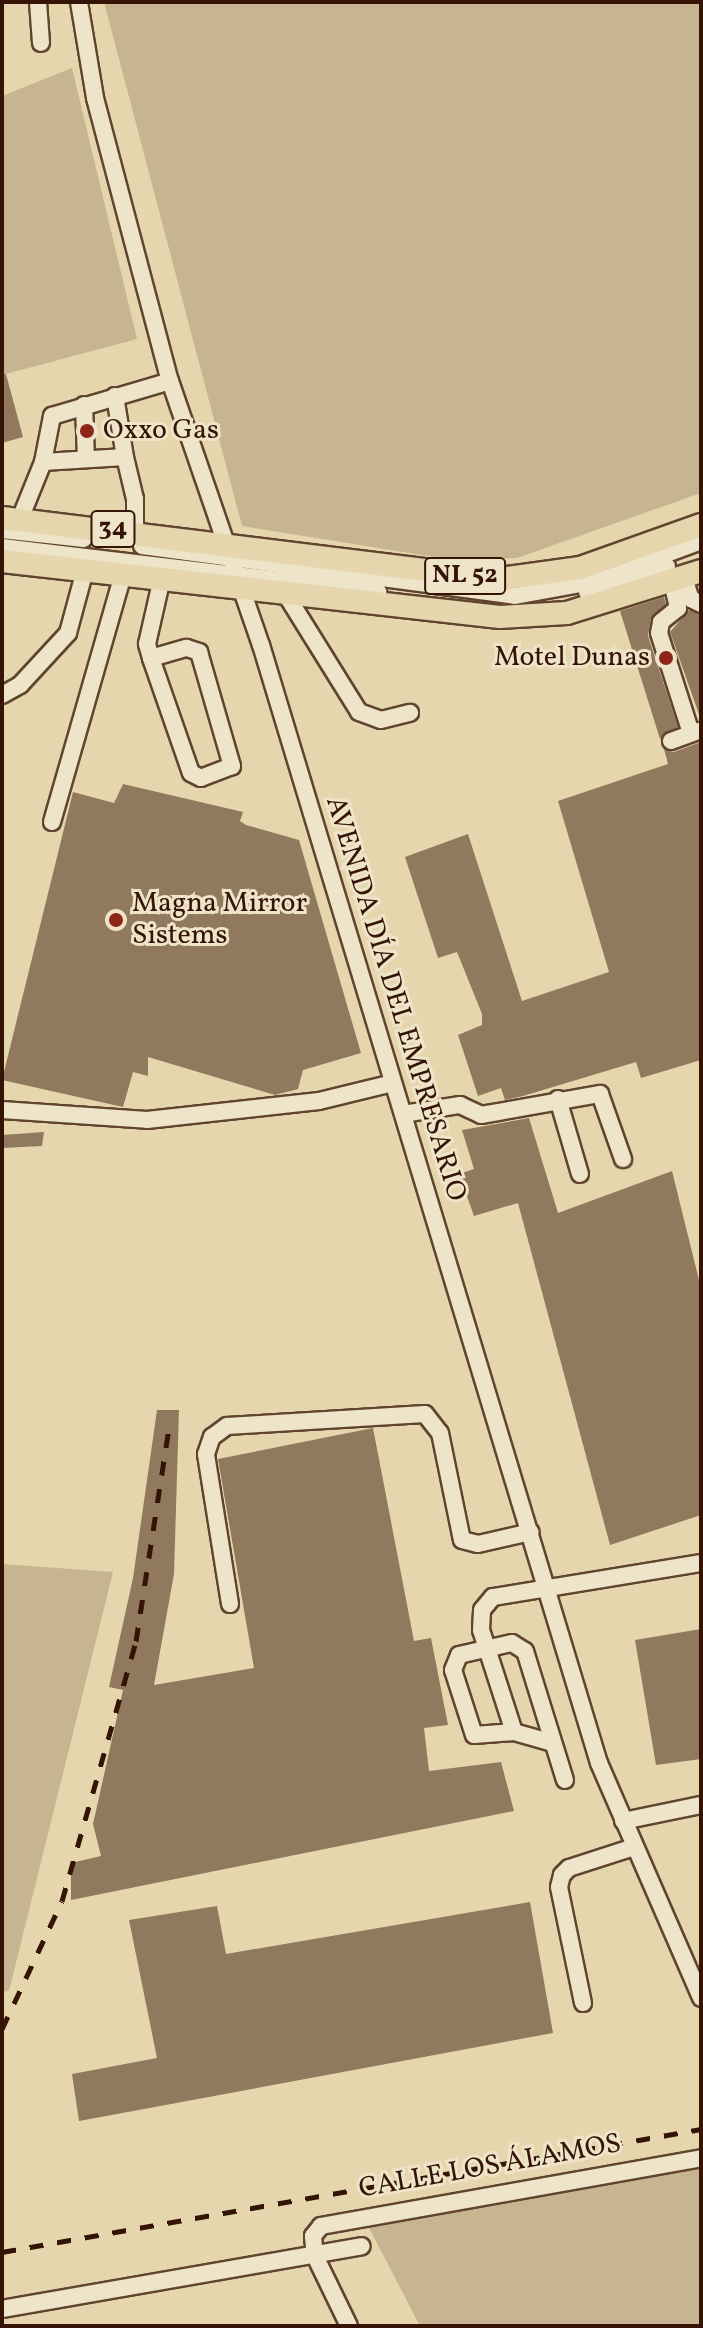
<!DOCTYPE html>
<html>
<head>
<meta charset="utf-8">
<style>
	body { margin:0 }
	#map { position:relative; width:703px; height:2328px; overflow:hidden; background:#e5d6ae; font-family:Vollkorn,serif }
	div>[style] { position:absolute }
	.green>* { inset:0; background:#c7b591 }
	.building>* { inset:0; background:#91795d }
	.roads { filter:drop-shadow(2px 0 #61442f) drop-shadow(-2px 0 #61442f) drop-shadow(0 2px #61442f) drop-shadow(0 -2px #61442f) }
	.minor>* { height:16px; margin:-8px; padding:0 8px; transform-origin:8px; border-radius:8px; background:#eee4ca }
	.major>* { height:22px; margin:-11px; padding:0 11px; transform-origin:11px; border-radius:11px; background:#e5d6ae }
	.rail>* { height:5px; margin-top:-2.5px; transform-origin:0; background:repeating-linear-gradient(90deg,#351405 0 14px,transparent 0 28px) }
	.dots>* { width:22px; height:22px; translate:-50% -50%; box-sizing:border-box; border:4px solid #eee4ca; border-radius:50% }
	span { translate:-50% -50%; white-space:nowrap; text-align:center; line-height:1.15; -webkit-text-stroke:6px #eee4ca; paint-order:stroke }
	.shield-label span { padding:2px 6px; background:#eee4ca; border:2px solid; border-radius:6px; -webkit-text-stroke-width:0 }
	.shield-label { font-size:26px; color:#351405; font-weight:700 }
	.poi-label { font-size:28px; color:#351405 }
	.left { translate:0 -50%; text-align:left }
	.right { translate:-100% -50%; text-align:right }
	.street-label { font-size:28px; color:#351405 }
	.frame { position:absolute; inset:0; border:4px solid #351405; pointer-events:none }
</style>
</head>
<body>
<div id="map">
	<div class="green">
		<i style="clip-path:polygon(104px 2px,701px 2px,701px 493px,517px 558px,453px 560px,242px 526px)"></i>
		<i style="clip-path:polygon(72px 68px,137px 339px,2px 375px,2px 96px)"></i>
		<i style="clip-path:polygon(2px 1564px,113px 1572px,9px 1991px,2px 1992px)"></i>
		<i style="clip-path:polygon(701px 2166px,701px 2326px,420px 2326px,366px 2222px)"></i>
	</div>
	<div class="building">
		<i style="clip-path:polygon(6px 374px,23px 437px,2px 443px,2px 375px)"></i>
		<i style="clip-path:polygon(664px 597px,666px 604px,651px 619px,648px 636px,678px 727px,660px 739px,620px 611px)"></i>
		<i style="clip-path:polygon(689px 610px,701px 615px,701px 720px,670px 632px)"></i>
		<i style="clip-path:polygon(701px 742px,701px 1060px,641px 1078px,636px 1062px,523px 1096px,505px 1100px,501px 1088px,478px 1096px,458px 1035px,482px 1025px,482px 1014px,457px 952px,438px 958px,405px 857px,468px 834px,522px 1001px,609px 972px,558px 801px,668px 764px,664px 749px,674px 752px)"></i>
		<i style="clip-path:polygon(123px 784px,243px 812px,240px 821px,246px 825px,299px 840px,361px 1053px,303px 1070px,298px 1089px,275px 1095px,148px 1057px,148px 1076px,133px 1072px,123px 1107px,2px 1080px,73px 792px,114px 803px)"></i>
		<i style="clip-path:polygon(529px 1118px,558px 1213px,672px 1171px,701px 1288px,701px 1515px,610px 1545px,518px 1203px,474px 1216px,459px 1174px,474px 1169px,462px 1130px)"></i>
		<i style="clip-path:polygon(44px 1132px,42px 1146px,2px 1148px,2px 1135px)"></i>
		<i style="clip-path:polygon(157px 1410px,179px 1410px,174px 1574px,154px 1685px,254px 1668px,218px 1459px,373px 1428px,414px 1641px,431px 1638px,448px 1725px,424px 1728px,429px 1771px,501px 1762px,514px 1811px,71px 1900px,71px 1863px,101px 1856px,93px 1824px,123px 1690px,109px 1687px,133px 1578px)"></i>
		<i style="clip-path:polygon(701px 1629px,701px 1759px,656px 1765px,635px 1640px)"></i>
		<i style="clip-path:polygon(530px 1902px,553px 2033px,79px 2121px,72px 2074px,157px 2058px,129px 1920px,217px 1906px,226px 1954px)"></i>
	</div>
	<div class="roads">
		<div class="minor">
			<i style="left:38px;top:2px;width:41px;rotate:85.8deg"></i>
			<i style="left:79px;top:2px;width:97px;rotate:80.5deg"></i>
			<i style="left:95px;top:98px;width:293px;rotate:75.2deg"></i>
			<i style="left:170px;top:381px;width:279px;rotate:71deg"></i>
			<i style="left:261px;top:645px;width:1168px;rotate:73.18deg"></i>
			<i style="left:599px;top:1763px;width:256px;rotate:66.5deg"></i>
			<i style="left:115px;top:396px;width:62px;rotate:80.7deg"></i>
			<i style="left:84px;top:405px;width:54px;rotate:87.9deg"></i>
			<i style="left:43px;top:462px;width:82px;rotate:-3.5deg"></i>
			<i style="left:125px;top:457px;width:43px;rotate:76.6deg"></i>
			<i style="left:135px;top:499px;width:32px;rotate:90deg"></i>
			<i style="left:20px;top:519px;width:61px;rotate:-68deg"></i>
			<i style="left:43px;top:462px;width:47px;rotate:-78.9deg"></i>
			<i style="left:52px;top:416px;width:123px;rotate:-16.5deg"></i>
			<i style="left:2px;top:530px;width:82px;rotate:6.3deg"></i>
			<i style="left:142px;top:546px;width:376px;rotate:7.6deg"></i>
			<i style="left:515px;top:596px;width:77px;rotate:-10.4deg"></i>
			<i style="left:591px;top:582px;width:117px;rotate:-20.4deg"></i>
			<i style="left:2px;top:547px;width:379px;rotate:6.8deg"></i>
			<i style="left:684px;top:578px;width:22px;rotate:72deg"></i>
			<i style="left:691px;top:599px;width:11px;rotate:27deg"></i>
			<i style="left:672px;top:582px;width:27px;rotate:77deg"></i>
			<i style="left:678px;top:608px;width:22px;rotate:141deg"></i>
			<i style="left:661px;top:622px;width:11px;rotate:100deg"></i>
			<i style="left:659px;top:633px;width:105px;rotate:72.3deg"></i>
			<i style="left:587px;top:592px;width:84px;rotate:-18deg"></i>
			<i style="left:285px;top:593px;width:140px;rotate:58.1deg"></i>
			<i style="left:359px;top:712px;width:23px;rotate:20deg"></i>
			<i style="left:381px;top:720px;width:30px;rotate:-14deg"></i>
			<i style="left:151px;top:658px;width:37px;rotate:-16deg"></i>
			<i style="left:187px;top:648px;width:13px;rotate:18deg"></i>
			<i style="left:199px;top:652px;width:119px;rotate:73.9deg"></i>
			<i style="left:232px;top:766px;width:33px;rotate:159deg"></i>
			<i style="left:201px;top:778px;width:11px;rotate:-153deg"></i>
			<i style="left:191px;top:773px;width:122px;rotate:-109.2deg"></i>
			<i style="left:151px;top:658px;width:15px;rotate:-106deg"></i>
			<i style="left:147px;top:644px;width:68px;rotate:-77.2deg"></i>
			<i style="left:2px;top:695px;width:21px;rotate:-29deg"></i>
			<i style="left:20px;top:685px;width:71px;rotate:-47.3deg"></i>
			<i style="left:68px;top:633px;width:65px;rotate:-74.9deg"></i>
			<i style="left:671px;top:741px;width:30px;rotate:-20deg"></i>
			<i style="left:52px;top:822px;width:257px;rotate:-74deg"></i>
			<i style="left:558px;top:1099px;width:78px;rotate:73.7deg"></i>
			<i style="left:2px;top:1110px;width:145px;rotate:3.9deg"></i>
			<i style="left:147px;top:1120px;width:173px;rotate:-6.3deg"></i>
			<i style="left:319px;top:1101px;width:76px;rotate:-13.7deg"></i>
			<i style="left:403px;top:1114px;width:58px;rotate:-9deg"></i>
			<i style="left:460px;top:1105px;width:23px;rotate:25deg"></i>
			<i style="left:481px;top:1115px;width:121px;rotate:-10deg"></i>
			<i style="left:600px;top:1094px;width:69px;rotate:70.5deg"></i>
			<i style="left:230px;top:1604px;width:152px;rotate:-99.1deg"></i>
			<i style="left:206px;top:1454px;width:18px;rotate:-71deg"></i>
			<i style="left:212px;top:1437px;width:19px;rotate:-36deg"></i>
			<i style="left:227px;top:1426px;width:198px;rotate:-3.5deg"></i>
			<i style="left:425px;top:1414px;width:24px;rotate:52deg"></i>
			<i style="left:440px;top:1433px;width:109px;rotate:78.4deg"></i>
			<i style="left:462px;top:1540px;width:16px;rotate:14deg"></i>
			<i style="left:478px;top:1544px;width:54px;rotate:-12.8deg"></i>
			<i style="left:514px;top:1732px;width:40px;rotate:175.7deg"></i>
			<i style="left:474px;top:1735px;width:68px;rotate:-107.9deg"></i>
			<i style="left:453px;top:1670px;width:16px;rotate:-68deg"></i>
			<i style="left:459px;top:1655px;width:54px;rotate:-12.8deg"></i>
			<i style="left:512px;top:1643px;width:15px;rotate:32deg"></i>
			<i style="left:525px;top:1651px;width:135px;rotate:72.8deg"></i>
			<i style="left:553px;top:1743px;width:41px;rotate:-164.2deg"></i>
			<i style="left:514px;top:1732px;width:107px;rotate:-107.9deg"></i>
			<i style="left:481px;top:1630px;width:20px;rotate:-87deg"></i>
			<i style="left:482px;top:1610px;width:17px;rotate:-50deg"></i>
			<i style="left:493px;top:1597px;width:211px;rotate:-9.3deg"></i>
			<i style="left:623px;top:1821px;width:80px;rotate:-11.6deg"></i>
			<i style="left:583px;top:2003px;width:118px;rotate:-101.7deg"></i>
			<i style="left:559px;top:1887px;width:12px;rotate:-76deg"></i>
			<i style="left:562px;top:1875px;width:10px;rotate:-45deg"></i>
			<i style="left:569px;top:1868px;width:68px;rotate:-17.9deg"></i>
			<i style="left:2px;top:2309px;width:365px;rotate:-9.9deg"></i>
			<i style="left:349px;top:2326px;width:78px;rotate:-115.9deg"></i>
			<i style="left:315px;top:2256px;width:20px;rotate:-96deg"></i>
			<i style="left:313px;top:2236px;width:13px;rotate:-51deg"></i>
			<i style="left:321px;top:2226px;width:386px;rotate:-10.1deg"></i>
		</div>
		<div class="major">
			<i style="left:2px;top:518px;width:501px;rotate:7deg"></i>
			<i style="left:499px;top:579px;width:82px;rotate:-7.7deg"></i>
			<i style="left:580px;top:568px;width:128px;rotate:-19.6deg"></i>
			<i style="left:2px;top:561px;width:501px;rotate:6.42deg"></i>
			<i style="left:500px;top:617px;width:67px;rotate:-3.4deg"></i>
			<i style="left:567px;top:613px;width:140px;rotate:-17.4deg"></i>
		</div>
	</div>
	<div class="rail">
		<i style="left:2px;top:2029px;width:141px;rotate:-64.9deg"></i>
		<i style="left:62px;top:1901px;width:270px;rotate:-74.1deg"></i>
		<i style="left:136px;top:1641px;width:223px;rotate:-81.2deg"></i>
		<i style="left:2px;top:2252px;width:710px;rotate:-9.98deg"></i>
	</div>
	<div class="dots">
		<i style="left:87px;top:431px;background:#8f2418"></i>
		<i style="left:666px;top:658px;background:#8f2418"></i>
		<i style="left:116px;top:920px;background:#8f2418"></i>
	</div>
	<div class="shield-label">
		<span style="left:113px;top:529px">34</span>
		<span style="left:465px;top:576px">NL 52</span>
	</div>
	<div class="poi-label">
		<span class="left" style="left:103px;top:431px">Oxxo Gas</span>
		<span class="right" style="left:650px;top:658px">Motel Dunas</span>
		<span class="left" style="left:132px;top:920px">Magna Mirror<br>Sistems</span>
	</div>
	<div class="street-label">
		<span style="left:395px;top:999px;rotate:73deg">AVENIDA DÍA DEL EMPRESARIO</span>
		<span style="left:490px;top:2167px;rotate:-10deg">CALLE LOS ÁLAMOS</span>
	</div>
	<div class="frame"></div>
</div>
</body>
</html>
